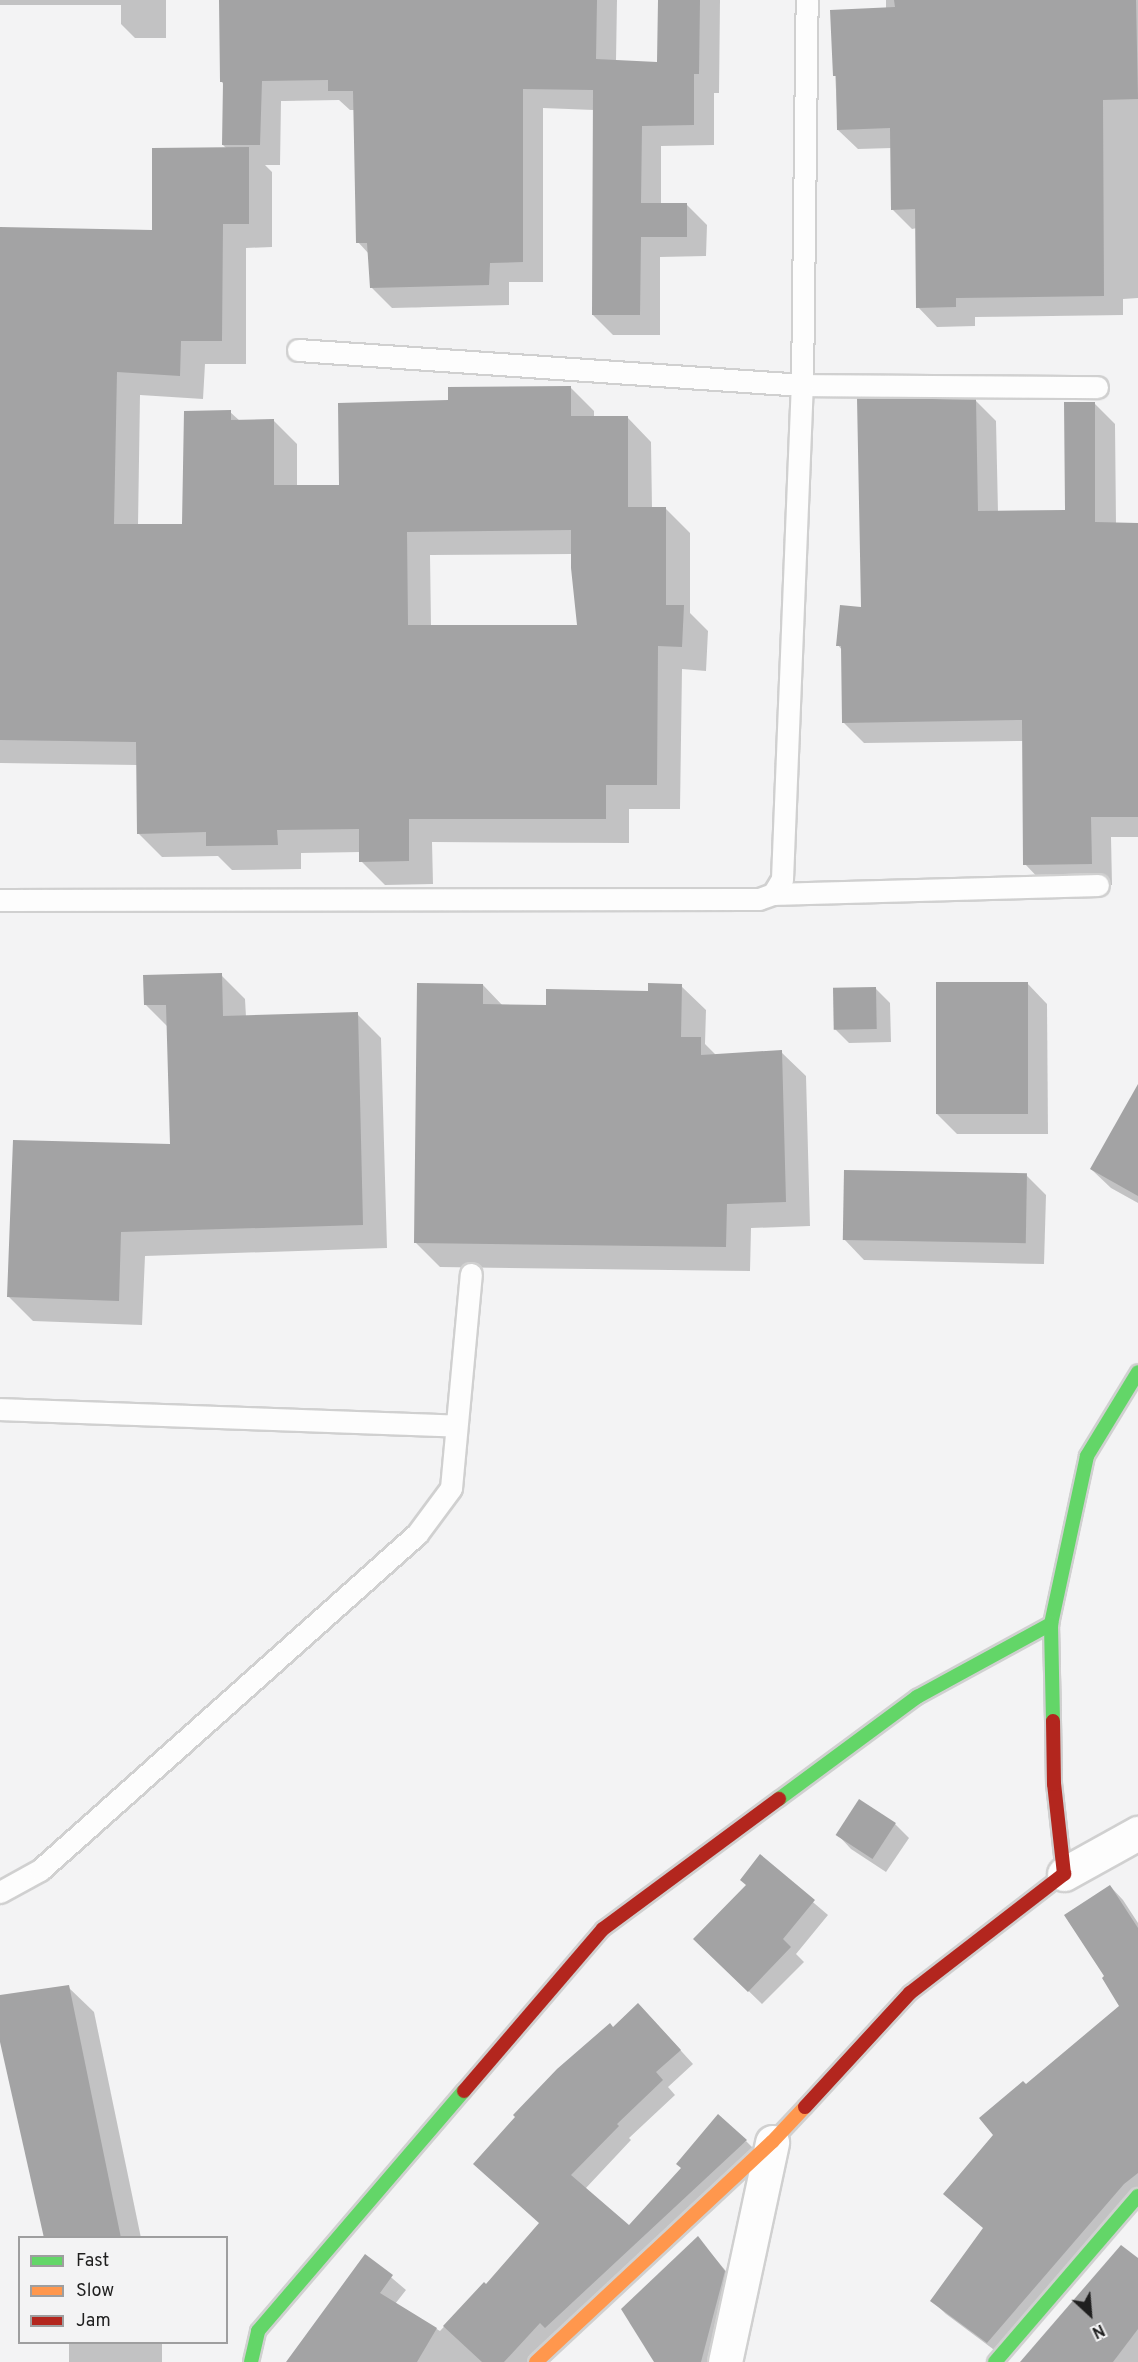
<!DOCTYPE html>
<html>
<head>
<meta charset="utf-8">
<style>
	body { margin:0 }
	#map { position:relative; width:1138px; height:2362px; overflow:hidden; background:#f3f3f4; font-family:Overpass,sans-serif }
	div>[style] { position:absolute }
	.shadow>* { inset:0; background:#0003; transform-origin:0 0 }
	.building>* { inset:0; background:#a3a3a4; transform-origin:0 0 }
	.roads { filter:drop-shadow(2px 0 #d0d0d0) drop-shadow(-2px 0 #d0d0d0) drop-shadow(0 2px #d0d0d0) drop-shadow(0 -2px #d0d0d0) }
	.lane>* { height:21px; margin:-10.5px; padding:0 10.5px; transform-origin:10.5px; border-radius:10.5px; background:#fdfdfd }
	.street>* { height:33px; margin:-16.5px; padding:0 16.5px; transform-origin:16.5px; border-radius:16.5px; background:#fdfdfd }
	.fast>* { height:14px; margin:-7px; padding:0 7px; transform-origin:7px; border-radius:7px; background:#63d668 }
	.slow>* { height:14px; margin:-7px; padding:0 7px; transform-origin:7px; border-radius:7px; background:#ff974d }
	.jam>* { height:14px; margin:-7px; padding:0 7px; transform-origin:7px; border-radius:7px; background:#b3261e }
	span { translate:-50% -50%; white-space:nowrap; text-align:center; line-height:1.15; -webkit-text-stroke:6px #f3f3f4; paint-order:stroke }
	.legend { position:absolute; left:18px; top:2236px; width:210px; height:108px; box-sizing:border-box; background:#f3f3f4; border:2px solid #9e9e9f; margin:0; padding:8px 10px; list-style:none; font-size:18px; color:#1f1f1f }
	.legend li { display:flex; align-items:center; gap:12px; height:30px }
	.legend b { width:30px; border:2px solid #9e9e9f }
	.north { position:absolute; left:1060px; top:2284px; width:60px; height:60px; -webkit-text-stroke:4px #f3f3f4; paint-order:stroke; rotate:154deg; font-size:16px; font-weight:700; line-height:24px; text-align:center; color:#1f1f1f }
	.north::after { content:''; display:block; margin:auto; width:21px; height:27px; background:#1f1f1f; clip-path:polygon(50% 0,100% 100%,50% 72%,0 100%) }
</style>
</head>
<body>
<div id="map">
	<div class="shadow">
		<i style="clip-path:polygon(0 0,166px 0,166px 38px,135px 38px,121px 24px,121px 5px,0 5px)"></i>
		<i style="clip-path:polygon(evenodd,220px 0,617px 0,616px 61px,658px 64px,660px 0,720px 0,719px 93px,714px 93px,714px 145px,661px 146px,661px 204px,687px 205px,707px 225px,706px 256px,660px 257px,660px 335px,613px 335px,593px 315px,594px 110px,543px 108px,543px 282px,509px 282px,509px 305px,392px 308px,372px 288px,369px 254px,358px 242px,355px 110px,350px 110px,339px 100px,281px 101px,280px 165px,265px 165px,272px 172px,272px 247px,246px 248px,246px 364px,205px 364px,203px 399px,140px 395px,138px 526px,184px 526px,230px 412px,240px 421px,273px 420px,297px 444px,297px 487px,341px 486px,450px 402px,570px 387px,594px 411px,594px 418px,628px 418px,651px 442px,652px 509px,666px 509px,690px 533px,690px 613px,708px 631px,706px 671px,682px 669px,680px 809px,629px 809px,629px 843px,432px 842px,433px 884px,385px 885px,361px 861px,361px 852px,301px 853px,301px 869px,232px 870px,218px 856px,162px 857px,138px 833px,137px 765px,0 763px,0 229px,153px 231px,227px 149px,223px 145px,224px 85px,221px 81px,220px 0,572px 554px,579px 627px,431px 626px,430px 555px,572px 554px)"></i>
		<i style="clip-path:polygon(886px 0,1138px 0,1138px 298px,1123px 299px,1123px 315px,975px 317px,975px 326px,937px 327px,918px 307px,917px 228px,912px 229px,892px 209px,892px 148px,858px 149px,838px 130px,832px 12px,886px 9px)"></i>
		<i style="clip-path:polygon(975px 400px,996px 421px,998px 512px,1067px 511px,1094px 403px,1115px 424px,1116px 524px,1138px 524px,1138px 837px,1111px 837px,1112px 885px,1045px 885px,1025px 864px,1023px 741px,864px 743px,843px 722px,842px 650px,838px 645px,862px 608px)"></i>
		<i style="clip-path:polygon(221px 975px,245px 999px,246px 1017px,357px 1014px,381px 1038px,387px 1248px,145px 1256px,142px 1325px,33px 1321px,9px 1297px,171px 1146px,168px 1027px,145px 1004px)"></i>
		<i style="clip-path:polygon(1027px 983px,1047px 1004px,1048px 1134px,957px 1134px,937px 1114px)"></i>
		<i style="clip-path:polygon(483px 985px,503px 1006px,547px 1007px,681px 986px,706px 1010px,705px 1044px,717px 1056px,781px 1052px,806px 1076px,810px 1226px,751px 1228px,750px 1271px,440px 1267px,415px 1242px)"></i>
		<i style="clip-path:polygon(876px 989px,890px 1003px,891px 1042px,849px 1043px,835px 1029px)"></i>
		<i style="clip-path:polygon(1138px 1087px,1138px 1203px,1111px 1188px,1091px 1169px)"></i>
		<i style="clip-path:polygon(1026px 1175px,1046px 1195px,1044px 1264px,864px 1260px,844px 1239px)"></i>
		<i style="clip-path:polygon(895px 1824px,909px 1838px,886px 1872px,851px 1849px,838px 1835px)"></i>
		<i style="clip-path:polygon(760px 1857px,828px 1915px,796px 1954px,804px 1962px,762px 2004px,695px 1939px,748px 1886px)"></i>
		<i style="clip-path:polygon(1110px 1886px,1123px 1900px,1138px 1923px,1138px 2197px,1001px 2355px,946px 2314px,932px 2301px,984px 2229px,995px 2135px,1026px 2086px,1121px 2006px)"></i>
		<i style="clip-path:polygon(68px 1987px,94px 2012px,141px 2238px,45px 2238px,0 2035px,0 1996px)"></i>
		<i style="clip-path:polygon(652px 2019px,693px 2064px,668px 2087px,675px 2095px,629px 2138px,631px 2140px,585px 2189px,629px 2227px,746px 2141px,759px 2154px,536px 2362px,291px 2362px,366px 2256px,406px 2290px,395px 2304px,440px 2331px,484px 2284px,486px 2286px,540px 2223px,613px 2029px)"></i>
		<i style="clip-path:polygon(698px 2238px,741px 2289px,722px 2362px,655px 2362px)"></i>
		<i style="clip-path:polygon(1138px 2259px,1138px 2362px,1022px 2362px)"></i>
		<i style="left:69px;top:2342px;width:93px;height:20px"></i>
	</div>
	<div class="building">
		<i style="clip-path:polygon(219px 0,597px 0,596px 59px,657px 62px,658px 0,700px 0,699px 74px,694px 74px,694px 125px,642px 126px,641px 203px,687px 203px,687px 237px,641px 237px,640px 315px,592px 315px,593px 90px,523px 89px,523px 262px,490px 263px,489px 285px,370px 288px,367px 243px,356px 243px,353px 91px,328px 91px,328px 80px,262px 81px,260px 145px,222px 145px,223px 82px,220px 82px)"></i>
		<i style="clip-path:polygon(894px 0,1136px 0,1138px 99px,1103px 100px,1104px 296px,956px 298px,956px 307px,916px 308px,915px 209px,891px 210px,890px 128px,837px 130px,836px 76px,833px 76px,830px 10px,895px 7px)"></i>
		<i style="clip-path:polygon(evenodd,249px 147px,249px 224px,223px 224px,222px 341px,181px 341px,180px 376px,117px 372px,114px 524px,182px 524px,184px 411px,231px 410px,231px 420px,274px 419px,274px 485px,339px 485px,338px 403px,448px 400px,448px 387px,571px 386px,571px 416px,628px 416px,628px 507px,666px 507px,666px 605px,684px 605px,682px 647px,658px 646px,657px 785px,606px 785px,606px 819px,409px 819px,409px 861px,359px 862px,359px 829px,277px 830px,278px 845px,206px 846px,206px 832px,137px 834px,136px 742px,0 740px,0 227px,152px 230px,152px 148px,249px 147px,571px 530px,571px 568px,577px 625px,408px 625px,407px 532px,571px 530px)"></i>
		<i style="clip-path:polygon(857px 398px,976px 399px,978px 511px,1065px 510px,1064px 402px,1095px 402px,1095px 522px,1138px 523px,1138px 817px,1091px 817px,1092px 864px,1023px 865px,1022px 720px,842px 723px,841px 646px,836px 646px,840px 605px,861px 607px)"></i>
		<i style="clip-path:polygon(222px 973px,223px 1016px,358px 1012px,363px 1225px,121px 1232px,119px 1301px,7px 1297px,13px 1140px,170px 1144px,166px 1005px,144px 1005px,143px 975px)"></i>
		<i style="left:936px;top:982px;width:92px;height:132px"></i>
		<i style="clip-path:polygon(417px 983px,483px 984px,483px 1004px,546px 1005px,546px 989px,648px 991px,648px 983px,682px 984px,681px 1037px,701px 1037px,701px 1055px,782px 1050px,786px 1202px,727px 1204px,726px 1247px,414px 1243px)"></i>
		<i style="left:876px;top:987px;width:42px;height:43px;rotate:89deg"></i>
		<i style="clip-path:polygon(1138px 1084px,1138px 1196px,1090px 1169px)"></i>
		<i style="left:844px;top:1170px;width:183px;height:70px;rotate:1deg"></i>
		<i style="left:859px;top:1799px;width:44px;height:43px;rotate:33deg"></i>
		<i style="clip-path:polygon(760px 1854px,815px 1900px,783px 1939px,791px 1947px,748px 1992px,693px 1939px,746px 1885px,740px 1880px)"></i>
		<i style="clip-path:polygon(1110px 1885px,1138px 1928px,1138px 2173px,1124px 2184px,987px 2343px,930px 2301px,983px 2228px,943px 2194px,993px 2135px,979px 2118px,1023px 2081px,1026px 2084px,1119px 2006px,1102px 1978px,1104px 1976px,1064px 1915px)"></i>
		<i style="clip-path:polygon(69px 1985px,121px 2238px,44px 2238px,0 2042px,0 1995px)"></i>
		<i style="clip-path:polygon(638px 2003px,681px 2050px,656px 2072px,663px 2080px,617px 2124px,619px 2126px,571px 2175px,629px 2225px,681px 2168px,676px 2164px,718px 2114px,747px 2140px,545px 2328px,540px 2323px,504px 2362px,482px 2362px,443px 2326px,484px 2282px,486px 2284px,539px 2223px,473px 2164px,515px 2117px,513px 2115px,557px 2069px,610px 2023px,613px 2027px)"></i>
		<i style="clip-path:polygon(698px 2236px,725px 2271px,701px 2362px,654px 2362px,621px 2309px)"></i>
		<i style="clip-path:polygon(1121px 2245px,1138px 2258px,1138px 2329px,1113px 2362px,1020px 2362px)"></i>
		<i style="clip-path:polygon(365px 2254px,393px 2275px,380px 2293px,437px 2328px,417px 2362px,286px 2362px)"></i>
	</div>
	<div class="roads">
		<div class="lane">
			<i style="left:298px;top:350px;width:505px;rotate:3.97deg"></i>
			<i style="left:802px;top:385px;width:295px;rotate:0.4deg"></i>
			<i style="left:773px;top:894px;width:325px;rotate:-1.6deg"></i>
			<i style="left:0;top:900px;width:759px;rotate:-0.08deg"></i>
			<i style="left:759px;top:899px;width:15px;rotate:-20deg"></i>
			<i style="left:773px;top:894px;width:17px;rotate:-59deg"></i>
			<i style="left:782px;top:879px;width:494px;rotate:-87.7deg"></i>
			<i style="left:802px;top:385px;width:385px;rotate:-89.3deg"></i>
			<i style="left:0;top:1409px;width:456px;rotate:2.1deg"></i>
			<i style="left:0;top:1892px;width:46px;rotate:-28.8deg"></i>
			<i style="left:40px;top:1870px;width:505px;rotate:-41.71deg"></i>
			<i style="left:417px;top:1534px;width:57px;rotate:-53.5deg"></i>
			<i style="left:451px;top:1488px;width:215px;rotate:-84.7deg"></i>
		</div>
		<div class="street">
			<i style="left:1064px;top:1874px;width:85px;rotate:-29deg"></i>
			<i style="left:725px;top:2362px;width:225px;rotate:-77.9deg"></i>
		</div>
		<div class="fast">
			<i style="left:1053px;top:1721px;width:97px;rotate:-91.2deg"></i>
			<i style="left:1051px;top:1624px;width:172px;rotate:-77.9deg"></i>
			<i style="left:1087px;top:1456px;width:98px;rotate:-58.7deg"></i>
			<i style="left:779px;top:1799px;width:172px;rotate:-36.5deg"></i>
			<i style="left:917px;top:1697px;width:153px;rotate:-28.6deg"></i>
			<i style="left:251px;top:2362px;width:32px;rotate:-77deg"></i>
			<i style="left:258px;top:2331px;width:316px;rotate:-49.4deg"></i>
			<i style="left:995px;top:2362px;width:219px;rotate:-49.3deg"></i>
		</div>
		<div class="slow">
			<i style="left:536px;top:2362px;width:323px;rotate:-43deg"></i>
			<i style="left:772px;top:2142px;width:48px;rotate:-46.7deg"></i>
		</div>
		<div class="jam">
			<i style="left:464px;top:2091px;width:213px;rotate:-49.4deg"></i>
			<i style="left:603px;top:1929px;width:219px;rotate:-36.5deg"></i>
			<i style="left:805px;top:2107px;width:155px;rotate:-47.4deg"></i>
			<i style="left:910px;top:1993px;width:195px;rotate:-37.7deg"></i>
			<i style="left:1064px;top:1874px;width:91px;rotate:-96.3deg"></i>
			<i style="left:1054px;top:1784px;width:63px;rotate:-90.9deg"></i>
		</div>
	</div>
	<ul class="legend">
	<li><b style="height:8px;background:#63d668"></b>Fast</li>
	<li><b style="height:8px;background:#ff974d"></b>Slow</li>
	<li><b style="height:8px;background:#b3261e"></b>Jam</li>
	</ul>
	<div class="north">N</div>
</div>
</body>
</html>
